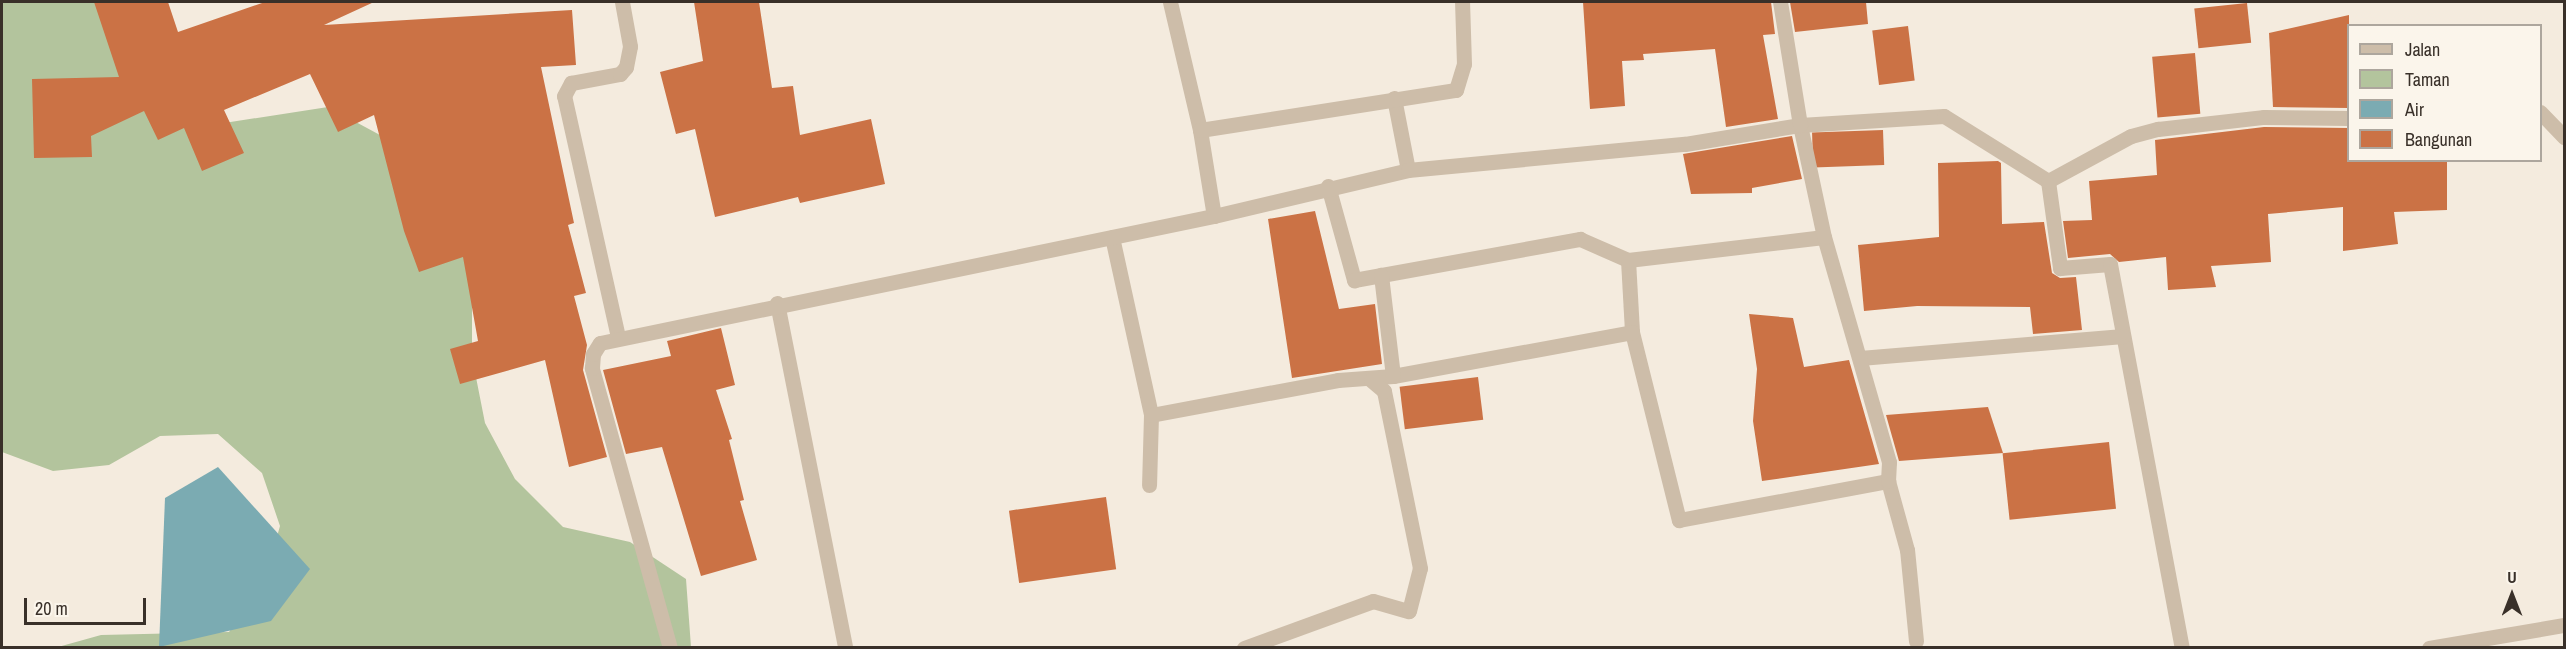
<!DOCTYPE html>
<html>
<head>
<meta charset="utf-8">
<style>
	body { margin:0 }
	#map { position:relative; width:2566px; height:649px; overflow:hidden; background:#f4ebde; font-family:"Archivo Narrow",sans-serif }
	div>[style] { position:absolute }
	.green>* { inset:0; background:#b3c49d }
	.water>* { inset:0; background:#7babb2 }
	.building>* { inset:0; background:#cb7245; transform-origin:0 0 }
	.street>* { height:15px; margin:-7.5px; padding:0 7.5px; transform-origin:7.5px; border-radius:7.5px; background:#cdbda9 }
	span { translate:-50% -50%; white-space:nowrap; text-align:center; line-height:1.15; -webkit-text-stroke:6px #fbf5eb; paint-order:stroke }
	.frame { position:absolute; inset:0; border:3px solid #393029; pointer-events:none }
	.legend { position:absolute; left:2347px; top:24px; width:195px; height:138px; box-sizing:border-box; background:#fbf5eb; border:2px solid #ada69d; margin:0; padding:8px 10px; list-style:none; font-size:18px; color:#393029 }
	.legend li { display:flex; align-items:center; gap:12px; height:30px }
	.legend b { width:30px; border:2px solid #ada69d }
	.north { position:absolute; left:2482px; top:565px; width:60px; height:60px; -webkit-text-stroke:4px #fbf5eb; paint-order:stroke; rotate:0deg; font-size:16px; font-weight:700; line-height:24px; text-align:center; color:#393029 }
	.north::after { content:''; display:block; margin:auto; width:21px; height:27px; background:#393029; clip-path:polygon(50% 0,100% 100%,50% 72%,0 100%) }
	.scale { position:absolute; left:24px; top:598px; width:122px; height:27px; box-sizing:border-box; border:3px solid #393029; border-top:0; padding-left:8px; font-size:18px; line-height:21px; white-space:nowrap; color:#393029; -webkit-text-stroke:4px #fbf5eb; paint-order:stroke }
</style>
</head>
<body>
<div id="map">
	<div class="green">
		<i style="clip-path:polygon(2px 2px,107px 2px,117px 47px,205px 126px,328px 107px,443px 169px,472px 229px,472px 357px,485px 423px,515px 479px,563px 527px,630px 542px,686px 579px,691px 647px,58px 647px,101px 635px,229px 632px,264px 582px,280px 526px,262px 473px,218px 434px,160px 436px,109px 465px,53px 471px,2px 452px)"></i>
	</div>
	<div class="water">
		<i style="clip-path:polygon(218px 467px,310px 569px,271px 621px,159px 647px,165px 498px)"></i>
	</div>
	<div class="building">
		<i style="clip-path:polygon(94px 2px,168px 2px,178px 32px,265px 2px,374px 2px,324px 25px,572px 10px,576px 65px,541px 67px,574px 223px,568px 225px,586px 293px,574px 296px,587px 345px,583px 370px,607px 457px,569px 467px,545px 360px,460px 384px,450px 349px,478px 341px,463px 257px,419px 272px,404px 231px,374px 115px,338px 132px,310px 74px,224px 110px,244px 153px,202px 171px,184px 128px,158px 140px,144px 111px,91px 136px,92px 157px,34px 158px,32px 79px,119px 77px)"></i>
		<i style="clip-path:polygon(694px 2px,759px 2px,772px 88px,793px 86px,800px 135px,871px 119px,885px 184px,800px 203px,798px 197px,715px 217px,695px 129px,676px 134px,660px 72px,703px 61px)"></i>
		<i style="clip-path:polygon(1583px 2px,1771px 2px,1775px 34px,1763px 35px,1778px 119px,1726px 127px,1715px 49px,1643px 54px,1644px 60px,1622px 61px,1625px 106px,1590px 109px)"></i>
		<i style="clip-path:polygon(1790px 2px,1866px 2px,1868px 24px,1795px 32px)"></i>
		<i style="left:2247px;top:3px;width:40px;height:53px;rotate:84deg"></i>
		<i style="clip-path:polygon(2349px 15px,2349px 108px,2273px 107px,2269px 33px)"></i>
		<i style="left:1908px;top:26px;width:55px;height:36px;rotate:83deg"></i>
		<i style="left:2195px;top:53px;width:61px;height:43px;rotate:85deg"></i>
		<i style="clip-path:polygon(2264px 127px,2349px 128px,2349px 160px,2447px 160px,2447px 210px,2394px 212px,2398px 244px,2343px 251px,2343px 207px,2268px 214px,2271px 262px,2211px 266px,2216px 287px,2168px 290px,2166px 257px,2119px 262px,2110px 254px,2068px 258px,2063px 221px,2092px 220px,2089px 181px,2157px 175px,2155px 140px)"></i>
		<i style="left:1883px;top:130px;width:35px;height:71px;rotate:88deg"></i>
		<i style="clip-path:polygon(1792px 136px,1802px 179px,1752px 188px,1752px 193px,1691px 194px,1683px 154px)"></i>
		<i style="clip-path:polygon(1998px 161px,2001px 163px,2002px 224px,2044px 222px,2052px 273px,2060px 278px,2076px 277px,2082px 330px,2033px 334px,2030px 307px,1917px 306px,1864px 311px,1858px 245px,1939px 237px,1938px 163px)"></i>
		<i style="clip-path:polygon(1315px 211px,1339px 309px,1375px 304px,1382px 364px,1292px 378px,1268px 219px)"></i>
		<i style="clip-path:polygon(1749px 314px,1793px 318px,1804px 367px,1849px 360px,1879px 464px,1762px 481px,1753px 421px,1757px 369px)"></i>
		<i style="clip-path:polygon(721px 328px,735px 385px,716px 390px,732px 439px,729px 440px,744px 500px,740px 501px,757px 560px,701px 576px,662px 447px,626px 454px,603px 370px,671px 356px,667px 341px)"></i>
		<i style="left:1478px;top:377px;width:43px;height:79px;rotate:83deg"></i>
		<i style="clip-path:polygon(1988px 407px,2003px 453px,1899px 461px,1886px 415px)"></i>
		<i style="left:2109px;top:442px;width:67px;height:107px;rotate:84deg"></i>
		<i style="left:1106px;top:497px;width:73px;height:98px;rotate:82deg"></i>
	</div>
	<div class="street">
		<i style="left:1170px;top:2px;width:131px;rotate:76.8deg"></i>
		<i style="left:1200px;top:130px;width:87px;rotate:80.8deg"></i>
		<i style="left:1394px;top:98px;width:73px;rotate:79deg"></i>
		<i style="left:2540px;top:112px;width:35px;rotate:46deg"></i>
		<i style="left:1200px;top:130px;width:259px;rotate:-8.9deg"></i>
		<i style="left:1456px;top:90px;width:27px;rotate:-73deg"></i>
		<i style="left:1464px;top:64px;width:62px;rotate:-91.8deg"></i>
		<i style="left:2048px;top:181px;width:88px;rotate:82.1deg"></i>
		<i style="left:2060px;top:268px;width:50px;rotate:-4.6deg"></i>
		<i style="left:2110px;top:264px;width:391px;rotate:79.4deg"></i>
		<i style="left:1328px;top:186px;width:98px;rotate:74.5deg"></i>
		<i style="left:1354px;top:280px;width:230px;rotate:-10.3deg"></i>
		<i style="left:1580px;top:239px;width:52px;rotate:23.6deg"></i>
		<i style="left:1628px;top:260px;width:72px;rotate:86.8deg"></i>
		<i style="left:1632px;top:332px;width:194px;rotate:76deg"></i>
		<i style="left:1679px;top:520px;width:213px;rotate:-10.6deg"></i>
		<i style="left:1112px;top:237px;width:182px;rotate:77.6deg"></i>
		<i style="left:1151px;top:415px;width:70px;rotate:91.6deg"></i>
		<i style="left:1628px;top:260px;width:197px;rotate:-6.7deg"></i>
		<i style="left:777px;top:303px;width:352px;rotate:78.8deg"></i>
		<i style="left:618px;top:337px;width:247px;rotate:-102.6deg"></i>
		<i style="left:564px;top:96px;width:15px;rotate:-62deg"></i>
		<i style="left:571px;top:83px;width:50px;rotate:-10.4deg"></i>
		<i style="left:620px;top:74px;width:9px;rotate:-49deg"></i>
		<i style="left:626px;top:67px;width:21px;rotate:-79deg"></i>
		<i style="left:630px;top:46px;width:45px;rotate:-100.3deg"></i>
		<i style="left:1860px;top:358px;width:264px;rotate:-4.8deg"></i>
		<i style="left:1393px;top:376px;width:243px;rotate:-10.4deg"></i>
		<i style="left:1151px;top:415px;width:190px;rotate:-10.6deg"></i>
		<i style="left:1338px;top:380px;width:55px;rotate:-4.2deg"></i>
		<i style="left:1393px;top:376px;width:102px;rotate:-96.8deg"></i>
		<i style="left:1916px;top:641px;width:91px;rotate:-95.6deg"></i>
		<i style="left:1907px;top:550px;width:72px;rotate:-105.4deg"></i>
		<i style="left:1888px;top:481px;width:19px;rotate:-87deg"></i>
		<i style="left:1889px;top:462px;width:234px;rotate:-106.1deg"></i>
		<i style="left:1824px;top:237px;width:115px;rotate:-102.1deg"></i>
		<i style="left:1800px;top:125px;width:144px;rotate:-3.6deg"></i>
		<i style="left:1944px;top:116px;width:123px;rotate:32deg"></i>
		<i style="left:2048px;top:181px;width:94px;rotate:-28.5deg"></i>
		<i style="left:2131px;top:136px;width:28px;rotate:-15deg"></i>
		<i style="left:2158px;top:129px;width:107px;rotate:-6.5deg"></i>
		<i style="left:2264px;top:117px;width:84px;rotate:0.7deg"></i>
		<i style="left:670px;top:648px;width:291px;rotate:-105.6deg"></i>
		<i style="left:592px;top:368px;width:14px;rotate:-86deg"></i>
		<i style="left:593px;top:354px;width:13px;rotate:-58deg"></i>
		<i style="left:600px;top:343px;width:627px;rotate:-11.69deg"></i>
		<i style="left:1214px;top:216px;width:199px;rotate:-13.3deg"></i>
		<i style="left:1408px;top:170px;width:278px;rotate:-5.4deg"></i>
		<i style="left:1685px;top:144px;width:117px;rotate:-9.4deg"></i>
		<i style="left:1800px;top:125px;width:125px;rotate:-99.2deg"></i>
		<i style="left:1244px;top:648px;width:137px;rotate:-20deg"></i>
		<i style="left:1373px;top:601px;width:37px;rotate:16deg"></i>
		<i style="left:1409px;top:611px;width:44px;rotate:-75.7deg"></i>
		<i style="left:1420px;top:568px;width:181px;rotate:-101.5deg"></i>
		<i style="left:1384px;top:391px;width:17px;rotate:-140deg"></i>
		<i style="left:2429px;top:648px;width:137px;rotate:-9.7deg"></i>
	</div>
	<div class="frame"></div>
	<ul class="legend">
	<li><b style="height:8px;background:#cdbda9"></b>Jalan</li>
	<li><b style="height:16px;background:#b3c49d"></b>Taman</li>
	<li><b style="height:16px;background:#7babb2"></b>Air</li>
	<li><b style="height:16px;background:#cb7245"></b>Bangunan</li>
	</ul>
	<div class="north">U</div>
	<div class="scale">20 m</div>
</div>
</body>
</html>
